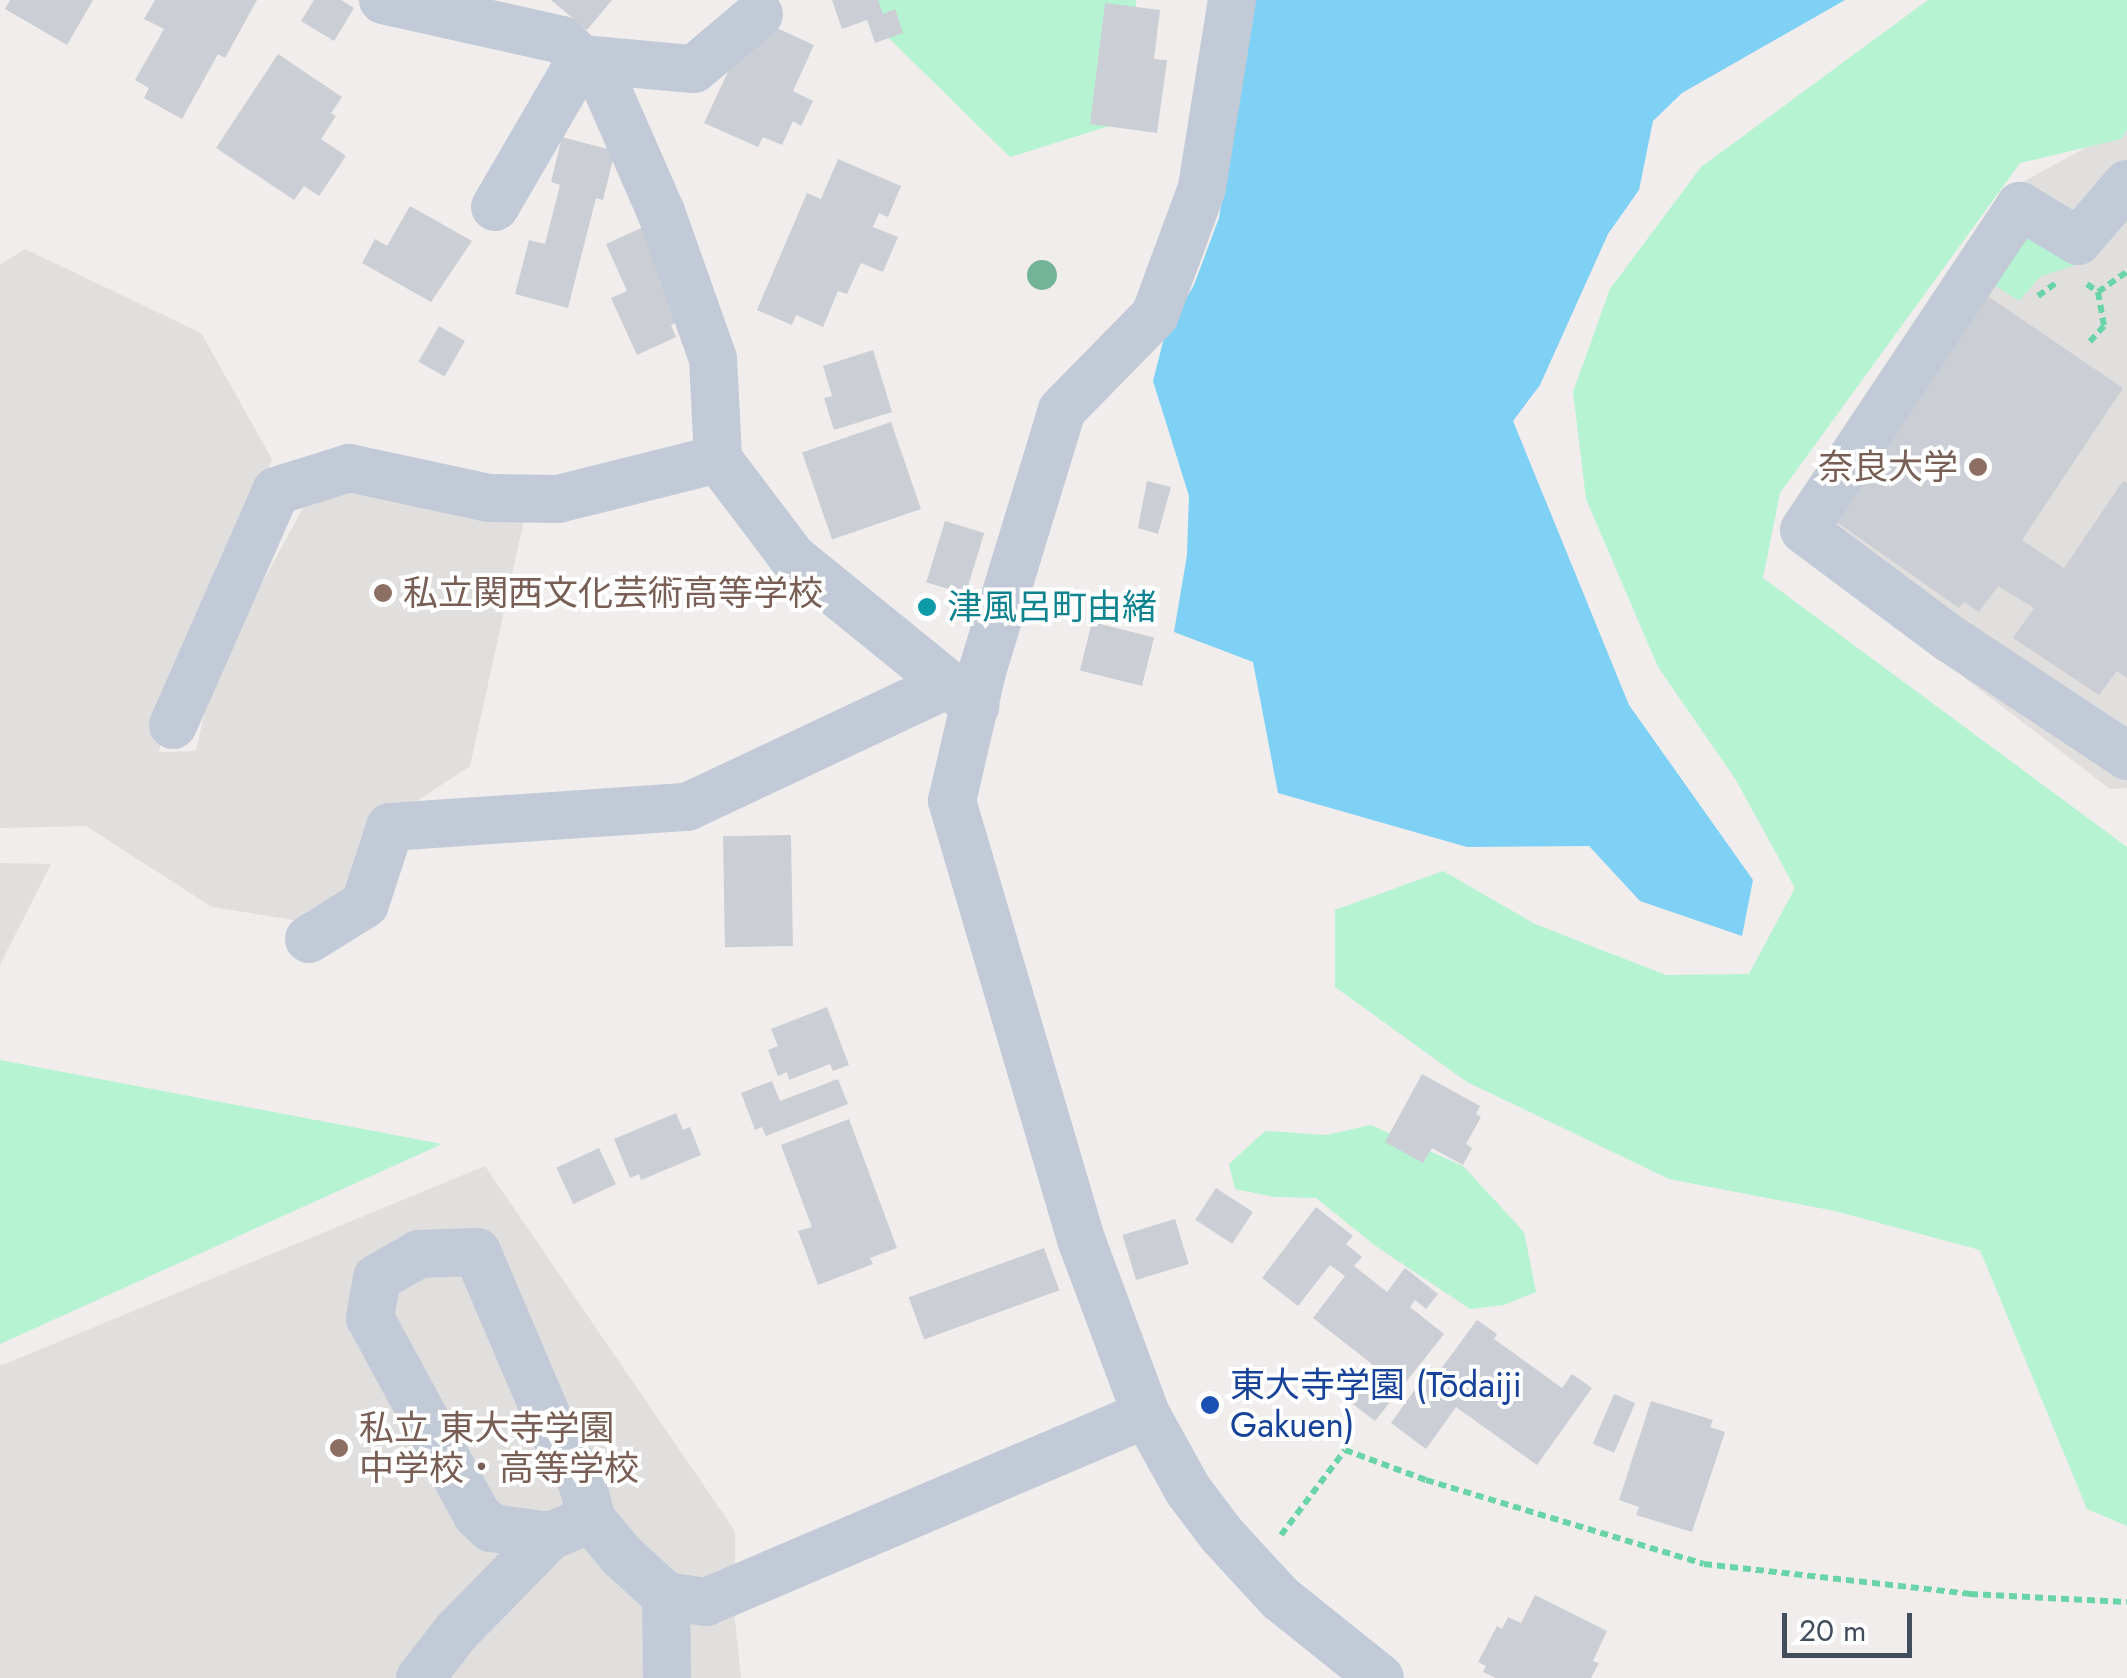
<!DOCTYPE html>
<html>
<head>
<meta charset="utf-8">
<style>
	body { margin:0 }
	#map { position:relative; width:2127px; height:1678px; overflow:hidden; background:#f0edec; font-family:Jost,"Noto Sans JP",sans-serif }
	div>[style] { position:absolute }
	.education>* { inset:0; background:#e1dede }
	.green>* { inset:0; background:#b5f3d2 }
	.water>* { inset:0; background:#7ed1f4 }
	.building>* { inset:0; background:#cbced5; transform-origin:0 0 }
	.path>* { height:6px; margin-top:-3px; transform-origin:0; background:repeating-linear-gradient(90deg,#6ad4a9 0 8px,transparent 0 13px) }
	.minor>* { height:48px; margin:-24px; padding:0 24px; transform-origin:24px; border-radius:24px; background:#c1cad6 }
	.trees>* { width:30px; height:30px; margin:-15px; border-radius:50%; background:#73b398 }
	.dots>* { width:28px; height:28px; translate:-50% -50%; box-sizing:border-box; border:5px solid #fff; border-radius:50% }
	span { translate:-50% -50%; white-space:nowrap; text-align:center; line-height:1.15; -webkit-text-stroke:8px #fff; paint-order:stroke }
	.education-label { font-size:35px; color:#785e54 }
	.right { translate:-100% -50%; text-align:right }
	.left { translate:0 -50%; text-align:left }
	.culture-label { font-size:35px; color:#0d838f }
	.transit-label { font-size:35px; color:#164399 }
	.scale { position:absolute; left:1782px; top:1613px; width:130px; height:45px; box-sizing:border-box; border:5px solid #434e5c; border-top:0; padding-left:12px; font-size:30px; line-height:35px; white-space:nowrap; color:#434e5c; -webkit-text-stroke:8px #fff; paint-order:stroke }
</style>
</head>
<body>
<div id="map">
	<div class="education">
		<i style="clip-path:polygon(2127px 120px,2127px 788px,2110px 789px,1783px 539px,2015px 186px,2119px 130px)"></i>
		<i style="clip-path:polygon(25px 249px,201px 333px,272px 459px,259px 496px,174px 665px,159px 752px,196px 751px,213px 674px,304px 506px,352px 489px,524px 520px,470px 766px,400px 812px,387px 848px,312px 923px,212px 907px,86px 826px,0 828px,0 265px)"></i>
		<i style="clip-path:polygon(0 863px,51px 864px,0 965px)"></i>
		<i style="clip-path:polygon(485px 1166px,735px 1531px,735px 1620px,741px 1678px,0 1678px,0 1366px)"></i>
	</div>
	<div class="green">
		<i style="clip-path:polygon(850px 0,1136px 0,1135px 118px,1010px 157px)"></i>
		<i style="clip-path:polygon(1928px 0,2127px 0,2127px 130px,2121px 139px,2020px 163px,1780px 493px,1763px 578px,2127px 847px,2127px 1526px,2087px 1509px,1980px 1250px,1835px 1211px,1669px 1179px,1467px 1082px,1335px 987px,1335px 910px,1443px 871px,1535px 924px,1666px 975px,1749px 974px,1795px 888px,1736px 780px,1658px 667px,1586px 499px,1573px 392px,1610px 289px,1701px 167px)"></i>
		<i style="clip-path:polygon(2013px 229px,2084px 262px,2040px 277px,2019px 301px,1982px 277px)"></i>
		<i style="clip-path:polygon(0 1060px,442px 1144px,0 1344px)"></i>
		<i style="clip-path:polygon(1371px 1125px,1463px 1166px,1524px 1232px,1536px 1292px,1504px 1305px,1470px 1309px,1377px 1247px,1316px 1198px,1275px 1197px,1235px 1189px,1229px 1164px,1265px 1131px,1326px 1135px)"></i>
	</div>
	<div class="water">
		<i style="clip-path:polygon(1254px 0,1845px 0,1682px 93px,1653px 121px,1639px 190px,1608px 234px,1540px 385px,1513px 421px,1629px 705px,1753px 880px,1742px 936px,1640px 901px,1589px 846px,1467px 847px,1278px 793px,1253px 662px,1174px 632px,1187px 555px,1189px 496px,1153px 381px,1164px 338px,1194px 285px,1219px 218px)"></i>
	</div>
	<div class="building">
		<i style="clip-path:polygon(10px 0,93px 0,67px 45px,5px 9px)"></i>
		<i style="clip-path:polygon(155px 0,257px 0,225px 58px,218px 54px,182px 119px,144px 98px,149px 88px,135px 80px,164px 29px,144px 19px)"></i>
		<i style="clip-path:polygon(314px 0,341px 0,354px 8px,334px 41px,301px 21px)"></i>
		<i style="clip-path:polygon(551px 0,612px 0,587px 30px)"></i>
		<i style="clip-path:polygon(832px 0,878px 0,883px 14px,895px 9px,903px 33px,875px 43px,867px 20px,842px 29px)"></i>
		<i style="clip-path:polygon(1105px 3px,1160px 10px,1154px 59px,1167px 60px,1157px 133px,1090px 124px)"></i>
		<i style="clip-path:polygon(768px 24px,814px 45px,793px 91px,813px 101px,801px 126px,793px 121px,782px 145px,763px 137px,758px 147px,704px 123px,747px 31px)"></i>
		<i style="clip-path:polygon(278px 54px,342px 97px,331px 113px,336px 116px,321px 139px,346px 156px,319px 196px,304px 186px,294px 200px,216px 148px)"></i>
		<i style="clip-path:polygon(562px 137px,615px 151px,603px 200px,596px 198px,568px 308px,515px 294px,529px 240px,545px 244px,560px 185px,551px 182px)"></i>
		<i style="clip-path:polygon(838px 159px,901px 186px,888px 217px,879px 213px,873px 227px,898px 237px,883px 272px,861px 263px,847px 294px,838px 291px,823px 327px,796px 315px,792px 325px,757px 310px,807px 193px,821px 199px)"></i>
		<i style="clip-path:polygon(410px 206px,472px 241px,431px 302px,362px 263px,375px 239px,387px 246px)"></i>
		<i style="clip-path:polygon(648px 225px,684px 319px,671px 325px,676px 337px,637px 355px,611px 298px,627px 291px,606px 244px)"></i>
		<i style="clip-path:polygon(1986px 295px,2123px 388px,2022px 540px,2064px 568px,2123px 481px,2127px 483px,2127px 678px,2117px 671px,2099px 695px,2013px 638px,2034px 608px,1998px 586px,1979px 612px,1964px 602px,1959px 608px,1831px 518px)"></i>
		<i style="left:439px;top:326px;width:30px;height:41px;rotate:30deg"></i>
		<i style="clip-path:polygon(873px 350px,892px 412px,834px 430px,824px 398px,832px 396px,823px 366px)"></i>
		<i style="left:891px;top:422px;width:92px;height:94px;rotate:71deg"></i>
		<i style="clip-path:polygon(1147px 481px,1171px 487px,1158px 534px,1138px 528px)"></i>
		<i style="left:945px;top:521px;width:41px;height:64px;rotate:17deg"></i>
		<i style="left:1092px;top:622px;width:64px;height:50px;rotate:14deg"></i>
		<i style="left:791px;top:835px;width:111px;height:68px;rotate:89deg"></i>
		<i style="clip-path:polygon(827px 1007px,849px 1065px,833px 1071px,830px 1064px,789px 1080px,787px 1072px,778px 1076px,768px 1050px,778px 1046px,771px 1029px)"></i>
		<i style="clip-path:polygon(1422px 1074px,1480px 1106px,1476px 1114px,1481px 1117px,1466px 1144px,1472px 1148px,1463px 1165px,1432px 1148px,1423px 1163px,1385px 1142px)"></i>
		<i style="clip-path:polygon(838px 1079px,848px 1104px,766px 1136px,762px 1127px,755px 1130px,741px 1093px,772px 1081px,780px 1101px)"></i>
		<i style="clip-path:polygon(676px 1113px,683px 1130px,690px 1127px,701px 1155px,641px 1180px,639px 1174px,630px 1178px,614px 1139px)"></i>
		<i style="clip-path:polygon(849px 1119px,897px 1248px,870px 1258px,873px 1264px,818px 1285px,798px 1231px,812px 1227px,781px 1145px)"></i>
		<i style="left:599px;top:1148px;width:40px;height:47px;rotate:65deg"></i>
		<i style="left:1216px;top:1188px;width:44px;height:38px;rotate:33deg"></i>
		<i style="clip-path:polygon(1316px 1207px,1353px 1236px,1346px 1244px,1362px 1257px,1354px 1266px,1387px 1292px,1405px 1268px,1438px 1294px,1426px 1309px,1415px 1300px,1410px 1307px,1444px 1334px,1375px 1421px,1345px 1398px,1372px 1364px,1313px 1318px,1345px 1276px,1330px 1265px,1298px 1306px,1262px 1278px)"></i>
		<i style="left:1175px;top:1219px;width:47px;height:55px;rotate:73deg"></i>
		<i style="left:1044px;top:1248px;width:45px;height:144px;rotate:70deg"></i>
		<i style="clip-path:polygon(1477px 1320px,1497px 1334px,1494px 1339px,1562px 1388px,1572px 1374px,1592px 1388px,1537px 1465px,1456px 1407px,1426px 1449px,1391px 1423px,1431px 1367px,1438px 1373px)"></i>
		<i style="left:1614px;top:1394px;width:23px;height:54px;rotate:23deg"></i>
		<i style="clip-path:polygon(1651px 1401px,1713px 1420px,1710px 1427px,1725px 1432px,1692px 1532px,1636px 1515px,1639px 1507px,1619px 1500px)"></i>
		<i style="clip-path:polygon(1535px 1595px,1607px 1631px,1593px 1661px,1599px 1663px,1591px 1678px,1496px 1678px,1483px 1672px,1486px 1666px,1478px 1662px,1497px 1626px,1502px 1629px,1508px 1617px,1521px 1623px)"></i>
	</div>
	<div class="path">
		<i style="left:2087px;top:284px;width:14px;rotate:36deg"></i>
		<i style="left:2098px;top:292px;width:35px;rotate:80deg"></i>
		<i style="left:2104px;top:326px;width:25px;rotate:132deg"></i>
		<i style="left:2098px;top:292px;width:35px;rotate:-35deg"></i>
		<i style="left:2038px;top:296px;width:24px;rotate:-36deg"></i>
		<i style="left:1281px;top:1535px;width:106px;rotate:-53deg"></i>
		<i style="left:1345px;top:1450px;width:86px;rotate:20.3deg"></i>
		<i style="left:1426px;top:1480px;width:290px;rotate:16.8deg"></i>
		<i style="left:1704px;top:1564px;width:268px;rotate:6.4deg"></i>
		<i style="left:1970px;top:1594px;width:157px;rotate:2.9deg"></i>
	</div>
	<div class="minor">
		<i style="left:383px;top:0;width:183px;rotate:12.6deg"></i>
		<i style="left:562px;top:40px;width:62px;rotate:45.7deg"></i>
		<i style="left:605px;top:84px;width:140px;rotate:66.4deg"></i>
		<i style="left:661px;top:212px;width:156px;rotate:70.5deg"></i>
		<i style="left:713px;top:359px;width:100px;rotate:87.1deg"></i>
		<i style="left:718px;top:459px;width:124px;rotate:52.9deg"></i>
		<i style="left:793px;top:558px;width:235px;rotate:39.1deg"></i>
		<i style="left:1232px;top:0;width:190px;rotate:99.1deg"></i>
		<i style="left:1202px;top:188px;width:135px;rotate:110.3deg"></i>
		<i style="left:1155px;top:315px;width:133px;rotate:134.4deg"></i>
		<i style="left:1062px;top:410px;width:274px;rotate:107deg"></i>
		<i style="left:982px;top:672px;width:132px;rotate:103.1deg"></i>
		<i style="left:952px;top:801px;width:460px;rotate:73.6deg"></i>
		<i style="left:1082px;top:1242px;width:184px;rotate:69.6deg"></i>
		<i style="left:1146px;top:1414px;width:87px;rotate:61.1deg"></i>
		<i style="left:1188px;top:1490px;width:56px;rotate:52.9deg"></i>
		<i style="left:1222px;top:1535px;width:86px;rotate:47.4deg"></i>
		<i style="left:1280px;top:1598px;width:128px;rotate:38.7deg"></i>
		<i style="left:2127px;top:184px;width:75px;rotate:130.7deg"></i>
		<i style="left:2078px;top:241px;width:68px;rotate:-148.9deg"></i>
		<i style="left:2020px;top:206px;width:389px;rotate:123.7deg"></i>
		<i style="left:1804px;top:530px;width:181px;rotate:36.7deg"></i>
		<i style="left:1949px;top:638px;width:214px;rotate:33.5deg"></i>
		<i style="left:495px;top:207px;width:171px;rotate:-59.8deg"></i>
		<i style="left:581px;top:59px;width:113px;rotate:5.1deg"></i>
		<i style="left:694px;top:69px;width:85px;rotate:-40.2deg"></i>
		<i style="left:173px;top:725px;width:256px;rotate:-66.2deg"></i>
		<i style="left:276px;top:491px;width:77px;rotate:-17.5deg"></i>
		<i style="left:349px;top:468px;width:143px;rotate:12.1deg"></i>
		<i style="left:489px;top:498px;width:69px;rotate:0.8deg"></i>
		<i style="left:558px;top:499px;width:165px;rotate:-14deg"></i>
		<i style="left:309px;top:939px;width:66px;rotate:-32deg"></i>
		<i style="left:365px;top:904px;width:81px;rotate:-72deg"></i>
		<i style="left:390px;top:827px;width:298px;rotate:-3.9deg"></i>
		<i style="left:687px;top:807px;width:289px;rotate:-25.2deg"></i>
		<i style="left:591px;top:1519px;width:44px;rotate:157.5deg"></i>
		<i style="left:550px;top:1536px;width:60px;rotate:-172.3deg"></i>
		<i style="left:491px;top:1528px;width:19px;rotate:-137deg"></i>
		<i style="left:477px;top:1515px;width:224px;rotate:-118.5deg"></i>
		<i style="left:370px;top:1318px;width:41px;rotate:-80.1deg"></i>
		<i style="left:377px;top:1278px;width:48px;rotate:-29.7deg"></i>
		<i style="left:419px;top:1254px;width:58px;rotate:-2deg"></i>
		<i style="left:477px;top:1252px;width:199px;rotate:66.9deg"></i>
		<i style="left:555px;top:1435px;width:54px;rotate:60.1deg"></i>
		<i style="left:582px;top:1482px;width:38px;rotate:76deg"></i>
		<i style="left:591px;top:1519px;width:48px;rotate:50deg"></i>
		<i style="left:622px;top:1556px;width:59px;rotate:42.3deg"></i>
		<i style="left:666px;top:1596px;width:40px;rotate:8.5deg"></i>
		<i style="left:706px;top:1602px;width:478px;rotate:-23.1deg"></i>
		<i style="left:666px;top:1596px;width:82px;rotate:89.3deg"></i>
		<i style="left:420px;top:1678px;width:60px;rotate:-51.8deg"></i>
		<i style="left:457px;top:1631px;width:133px;rotate:-45.6deg"></i>
	</div>
	<div class="trees">
		<i style="left:1042px;top:275px"></i>
	</div>
	<div class="dots">
		<i style="left:1978px;top:467px;background:#8d6e63"></i>
		<i style="left:383px;top:593px;background:#8d6e63"></i>
		<i style="left:927px;top:607px;background:#0f9aa8"></i>
		<i style="left:1210px;top:1405px;background:#1a4fb4"></i>
		<i style="left:339px;top:1448px;background:#8d6e63"></i>
	</div>
	<div class="education-label">
		<span class="right" style="left:1958px;top:467px">奈良大学</span>
		<span class="left" style="left:403px;top:593px">私立関西文化芸術高等学校</span>
		<span class="left" style="left:359px;top:1448px">私立 東大寺学園<br>中学校・高等学校</span>
	</div>
	<div class="culture-label">
		<span class="left" style="left:947px;top:607px">津風呂町由緒</span>
	</div>
	<div class="transit-label">
		<span class="left" style="left:1230px;top:1405px">東大寺学園 (Tōdaiji<br>Gakuen)</span>
	</div>
	<div class="scale">20 m</div>
</div>
</body>
</html>
